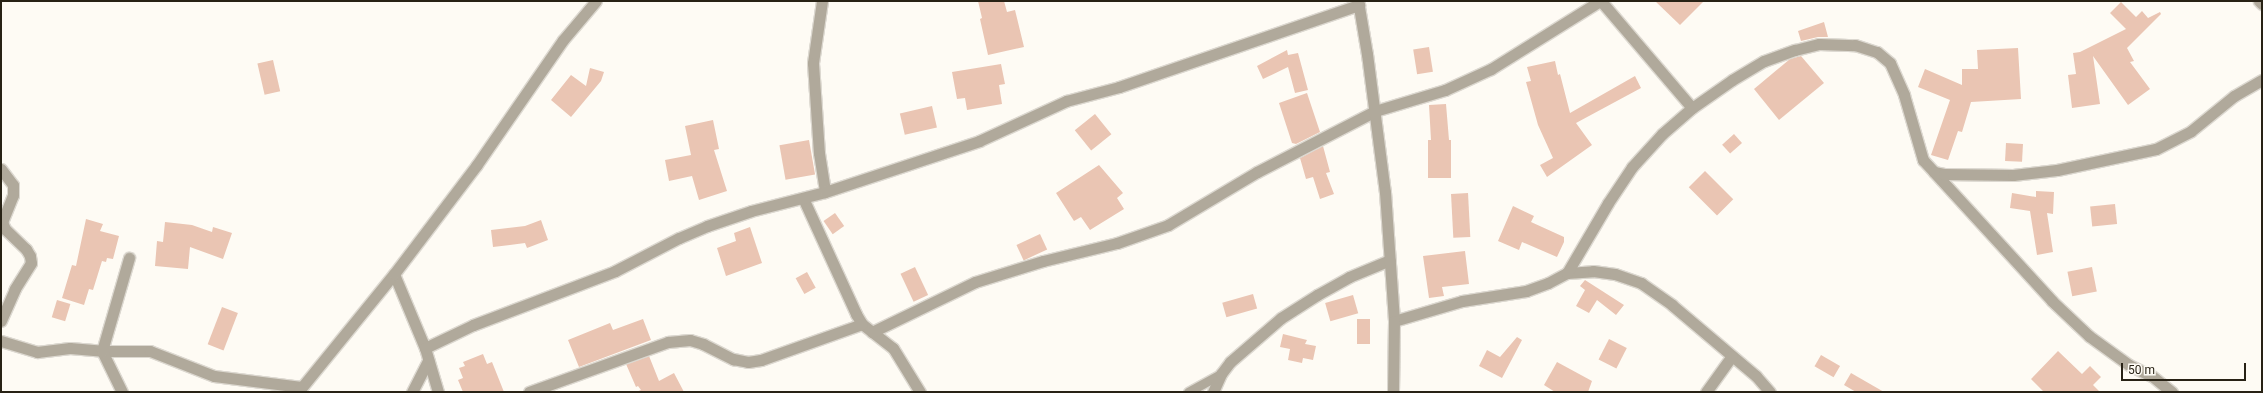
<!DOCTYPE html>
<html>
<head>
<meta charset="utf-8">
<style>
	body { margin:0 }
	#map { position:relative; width:2263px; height:393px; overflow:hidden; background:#fefbf4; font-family:Roboto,sans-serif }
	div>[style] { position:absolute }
	.building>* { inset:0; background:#eac5b3; transform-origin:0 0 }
	.roads { filter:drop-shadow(1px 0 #dcd8d0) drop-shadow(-1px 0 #dcd8d0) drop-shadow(0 1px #dcd8d0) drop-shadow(0 -1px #dcd8d0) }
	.service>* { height:9px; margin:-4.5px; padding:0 4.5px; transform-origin:4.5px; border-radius:4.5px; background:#b0a99b }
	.minor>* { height:11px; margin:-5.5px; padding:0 5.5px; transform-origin:5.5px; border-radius:5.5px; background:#b0a99b }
	.tertiary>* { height:11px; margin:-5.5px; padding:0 5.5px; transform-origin:5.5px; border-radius:5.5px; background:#b0a99b }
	span { translate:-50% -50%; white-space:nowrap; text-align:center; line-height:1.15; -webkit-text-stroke:3px #fefbf4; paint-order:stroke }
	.frame { position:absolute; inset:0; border:2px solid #282215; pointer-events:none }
	.scale { position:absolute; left:2121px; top:363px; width:125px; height:18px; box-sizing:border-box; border:2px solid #282215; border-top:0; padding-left:5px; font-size:12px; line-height:14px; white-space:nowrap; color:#282215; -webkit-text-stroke:3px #fefbf4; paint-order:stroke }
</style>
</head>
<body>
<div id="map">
	<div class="building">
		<i style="clip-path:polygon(978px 1px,1004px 1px,1007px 12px,1015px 10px,1024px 47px,988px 55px,980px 19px,982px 18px)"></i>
		<i style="clip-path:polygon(1655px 1px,1704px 1px,1680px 25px)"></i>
		<i style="clip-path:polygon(2121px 2px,2136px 17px,2142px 11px,2148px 18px,2160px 12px,2161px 14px,2127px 48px,2134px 61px,2130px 62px,2150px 89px,2128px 105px,2093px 56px,2100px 104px,2072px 108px,2068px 75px,2076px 74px,2073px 53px,2080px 52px,2126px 29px,2110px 13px)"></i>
		<i style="clip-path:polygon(1824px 22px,1828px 37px,1818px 37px,1801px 41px,1798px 31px)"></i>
		<i style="left:1429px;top:47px;width:25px;height:16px;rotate:81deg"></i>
		<i style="clip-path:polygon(2018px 48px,2021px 99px,1971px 102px,1962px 132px,1958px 131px,1948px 160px,1931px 155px,1950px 100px,1918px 87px,1925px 69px,1962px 85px,1962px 69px,1978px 69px,1977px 50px)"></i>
		<i style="clip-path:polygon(1287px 50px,1288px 55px,1298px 53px,1308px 90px,1295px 93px,1288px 67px,1263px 79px,1257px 66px)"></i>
		<i style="clip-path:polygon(1801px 56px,1824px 83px,1779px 120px,1754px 89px,1790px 59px)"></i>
		<i style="left:273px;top:60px;width:32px;height:16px;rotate:77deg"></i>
		<i style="clip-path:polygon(1555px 61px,1558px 75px,1560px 74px,1570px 113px,1635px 76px,1641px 88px,1576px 123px,1592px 145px,1547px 177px,1540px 165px,1553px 158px,1538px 125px,1526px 82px,1531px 81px,1527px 67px)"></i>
		<i style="clip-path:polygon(1001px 64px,1005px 84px,999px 85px,1002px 104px,967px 110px,965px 98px,957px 99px,952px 72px)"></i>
		<i style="clip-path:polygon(590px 68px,604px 72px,601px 81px,571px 117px,551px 100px,571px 75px,586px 86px)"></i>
		<i style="clip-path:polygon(1307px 93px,1320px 132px,1296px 144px,1292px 143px,1279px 103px)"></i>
		<i style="clip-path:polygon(1446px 104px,1449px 140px,1451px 140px,1451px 178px,1428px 178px,1428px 140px,1431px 140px,1429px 105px)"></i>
		<i style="left:932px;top:106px;width:22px;height:33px;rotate:77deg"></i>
		<i style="left:1095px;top:114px;width:26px;height:26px;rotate:51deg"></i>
		<i style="clip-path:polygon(713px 120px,719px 149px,714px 150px,727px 191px,699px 200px,692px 176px,669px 181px,665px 160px,691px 155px,685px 126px)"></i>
		<i style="left:1734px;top:134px;width:12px;height:16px;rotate:48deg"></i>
		<i style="left:809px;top:140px;width:35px;height:30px;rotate:80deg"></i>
		<i style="left:2006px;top:143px;width:17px;height:18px;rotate:3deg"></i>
		<i style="clip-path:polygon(1323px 146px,1330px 172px,1326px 173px,1334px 194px,1320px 199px,1313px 177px,1306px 179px,1300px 158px)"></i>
		<i style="clip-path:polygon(1099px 165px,1123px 193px,1117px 198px,1124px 209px,1090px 230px,1081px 217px,1074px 221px,1056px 193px)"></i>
		<i style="left:1705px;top:171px;width:40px;height:23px;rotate:45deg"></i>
		<i style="clip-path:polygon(2036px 191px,2054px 192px,2053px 214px,2047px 213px,2053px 252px,2037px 255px,2030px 211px,2010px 208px,2012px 193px,2036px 197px)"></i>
		<i style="left:1468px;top:193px;width:44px;height:17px;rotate:87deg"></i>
		<i style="left:2115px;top:204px;width:20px;height:25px;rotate:84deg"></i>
		<i style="clip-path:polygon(1513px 206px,1534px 216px,1531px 222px,1564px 237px,1564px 242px,1557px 257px,1522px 242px,1519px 250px,1498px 241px)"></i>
		<i style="left:835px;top:213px;width:16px;height:14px;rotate:55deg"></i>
		<i style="clip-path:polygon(86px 219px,103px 224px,100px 231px,119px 236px,113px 259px,107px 258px,106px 262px,102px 261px,93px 290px,89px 289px,84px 305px,62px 298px,72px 265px,76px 266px)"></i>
		<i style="clip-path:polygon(541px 220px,548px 240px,527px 248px,525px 243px,493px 247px,491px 230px,525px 226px)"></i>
		<i style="clip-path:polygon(165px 222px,192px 225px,212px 232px,213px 227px,232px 233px,223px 259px,190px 247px,188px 269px,155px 266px,157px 241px,163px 242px)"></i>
		<i style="clip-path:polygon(750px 227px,762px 263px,726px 276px,717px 248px,736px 241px,734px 233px)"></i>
		<i style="left:1040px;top:234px;width:17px;height:26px;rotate:65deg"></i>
		<i style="clip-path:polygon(1465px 251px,1469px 284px,1442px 287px,1444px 296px,1429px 298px,1423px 256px)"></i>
		<i style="left:915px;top:267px;width:31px;height:16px;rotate:65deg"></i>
		<i style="left:2092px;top:267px;width:25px;height:25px;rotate:79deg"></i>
		<i style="left:807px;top:272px;width:18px;height:13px;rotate:61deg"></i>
		<i style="clip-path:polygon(1585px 280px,1624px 305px,1616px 315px,1597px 300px,1589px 313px,1576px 306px,1585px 290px,1580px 286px)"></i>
		<i style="left:1253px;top:294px;width:15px;height:32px;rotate:74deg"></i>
		<i style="left:1353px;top:295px;width:19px;height:29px;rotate:74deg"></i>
		<i style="left:57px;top:300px;width:14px;height:18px;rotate:17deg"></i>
		<i style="left:222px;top:307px;width:17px;height:40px;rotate:21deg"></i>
		<i style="clip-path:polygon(643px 319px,651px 340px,579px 367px,568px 340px,610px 323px,613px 330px)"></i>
		<i style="left:1357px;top:319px;width:13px;height:25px"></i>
		<i style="clip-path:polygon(1283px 334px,1307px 340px,1305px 344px,1316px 346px,1313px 360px,1303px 358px,1302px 363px,1288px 360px,1290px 349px,1280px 347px)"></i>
		<i style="clip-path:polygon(1517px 337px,1522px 340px,1502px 378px,1479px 366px,1487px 350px,1500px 357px)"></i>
		<i style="left:1609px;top:339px;width:20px;height:23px;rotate:27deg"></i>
		<i style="clip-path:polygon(2058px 351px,2082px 374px,2090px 366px,2101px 377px,2093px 385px,2100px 392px,2044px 392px,2031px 379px)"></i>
		<i style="clip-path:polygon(483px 354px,487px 364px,492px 362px,504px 392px,463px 392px,458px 380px,463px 378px,459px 368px,465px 366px,463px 362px)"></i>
		<i style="left:1821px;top:355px;width:22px;height:13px;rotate:30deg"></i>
		<i style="clip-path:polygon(649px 356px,659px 381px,674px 373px,684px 392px,636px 392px,641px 390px,638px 386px,636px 387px,626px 364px)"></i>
		<i style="clip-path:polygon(1557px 362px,1592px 381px,1588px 392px,1555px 392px,1544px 385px)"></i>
		<i style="clip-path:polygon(1851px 373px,1884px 392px,1856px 392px,1844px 385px)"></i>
	</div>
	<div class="roads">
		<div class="service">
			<i style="left:1188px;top:392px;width:38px;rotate:-29deg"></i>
		</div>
		<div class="minor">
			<i style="left:822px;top:1px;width:63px;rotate:98.3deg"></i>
			<i style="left:813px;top:63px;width:90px;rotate:86.2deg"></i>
			<i style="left:819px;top:153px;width:39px;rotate:81deg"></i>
			<i style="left:1601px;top:1px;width:140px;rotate:49.6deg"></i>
			<i style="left:2259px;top:1px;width:4px;rotate:45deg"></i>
			<i style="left:1px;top:169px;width:20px;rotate:53deg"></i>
			<i style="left:13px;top:185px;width:10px;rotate:90deg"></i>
			<i style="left:13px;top:195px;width:29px;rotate:112deg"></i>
			<i style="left:2px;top:222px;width:8px;rotate:67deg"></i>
			<i style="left:5px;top:229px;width:29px;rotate:44deg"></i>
			<i style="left:26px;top:249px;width:8px;rotate:60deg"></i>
			<i style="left:30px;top:256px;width:7px;rotate:82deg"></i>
			<i style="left:31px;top:263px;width:31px;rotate:122deg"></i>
			<i style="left:15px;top:289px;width:35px;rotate:114deg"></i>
			<i style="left:1934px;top:172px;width:175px;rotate:47.5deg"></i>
			<i style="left:2052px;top:301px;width:51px;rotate:43.4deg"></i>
			<i style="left:2089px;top:336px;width:49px;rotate:35.9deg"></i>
			<i style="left:2129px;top:365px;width:25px;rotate:26deg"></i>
			<i style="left:2152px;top:376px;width:26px;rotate:39deg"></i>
			<i style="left:803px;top:198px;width:128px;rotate:65.4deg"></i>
			<i style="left:856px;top:314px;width:12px;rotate:59deg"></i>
			<i style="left:862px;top:324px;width:39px;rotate:38deg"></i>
			<i style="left:893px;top:348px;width:52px;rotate:58.5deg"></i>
			<i style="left:1567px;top:273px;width:26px;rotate:-4deg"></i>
			<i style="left:1593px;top:271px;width:22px;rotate:8deg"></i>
			<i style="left:1615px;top:274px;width:28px;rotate:19deg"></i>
			<i style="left:1641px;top:283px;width:38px;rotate:35deg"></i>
			<i style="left:1672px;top:305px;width:110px;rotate:40.2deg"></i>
			<i style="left:1756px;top:376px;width:21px;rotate:49deg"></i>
			<i style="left:394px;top:274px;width:80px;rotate:67.3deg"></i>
			<i style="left:425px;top:348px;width:46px;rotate:73.5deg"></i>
			<i style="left:1394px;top:321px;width:71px;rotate:-16.4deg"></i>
			<i style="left:1462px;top:301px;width:65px;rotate:-8.9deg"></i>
			<i style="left:1526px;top:291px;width:23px;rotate:-20deg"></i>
			<i style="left:1548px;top:283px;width:21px;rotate:-28deg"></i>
			<i style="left:1567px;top:273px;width:81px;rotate:-59.6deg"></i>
			<i style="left:1608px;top:203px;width:43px;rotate:-56.3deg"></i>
			<i style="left:1632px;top:167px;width:45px;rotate:-47.7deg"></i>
			<i style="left:1662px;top:134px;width:40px;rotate:-41deg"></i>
			<i style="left:1692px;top:108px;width:49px;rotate:-35deg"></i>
			<i style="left:1732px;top:80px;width:37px;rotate:-31deg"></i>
			<i style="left:1764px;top:61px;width:33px;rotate:-20deg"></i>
			<i style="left:1795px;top:50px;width:25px;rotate:-14deg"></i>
			<i style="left:1819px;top:44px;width:36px;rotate:2deg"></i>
			<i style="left:1855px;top:45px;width:23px;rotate:18deg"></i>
			<i style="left:1877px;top:52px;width:17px;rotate:40deg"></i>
			<i style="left:1890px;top:63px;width:35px;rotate:66deg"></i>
			<i style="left:1904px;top:95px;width:68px;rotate:73.7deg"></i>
			<i style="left:1923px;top:160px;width:16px;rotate:47deg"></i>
			<i style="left:1934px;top:172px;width:10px;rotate:11deg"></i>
			<i style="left:1944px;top:174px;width:69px;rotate:0.8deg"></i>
			<i style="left:2013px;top:175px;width:44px;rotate:-6.5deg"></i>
			<i style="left:2057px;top:170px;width:101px;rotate:-12deg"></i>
			<i style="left:2156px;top:149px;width:39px;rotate:-27deg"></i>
			<i style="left:2191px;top:131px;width:55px;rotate:-39.1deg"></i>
			<i style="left:2234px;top:96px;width:32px;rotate:-30deg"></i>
			<i style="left:872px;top:332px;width:114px;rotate:-25.9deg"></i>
			<i style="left:975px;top:282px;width:71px;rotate:-17.2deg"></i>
			<i style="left:1043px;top:261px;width:76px;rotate:-13.7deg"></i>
			<i style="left:1117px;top:243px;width:54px;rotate:-19.4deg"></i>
			<i style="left:1168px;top:225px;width:104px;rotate:-30.8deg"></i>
			<i style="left:1257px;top:172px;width:133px;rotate:-27.3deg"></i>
			<i style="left:1375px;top:111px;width:73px;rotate:-16.7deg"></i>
			<i style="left:1445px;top:90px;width:51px;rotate:-24.5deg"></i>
			<i style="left:1491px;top:69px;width:128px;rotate:-32deg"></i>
			<i style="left:1px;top:341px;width:38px;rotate:17deg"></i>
			<i style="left:37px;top:352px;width:33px;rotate:-7deg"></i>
			<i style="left:70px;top:348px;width:32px;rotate:5deg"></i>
			<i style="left:102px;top:351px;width:48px"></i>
			<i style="left:150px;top:351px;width:69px;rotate:21.3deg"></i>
			<i style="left:214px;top:376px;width:88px;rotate:7.2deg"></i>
			<i style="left:425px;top:348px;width:53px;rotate:-25.6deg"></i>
			<i style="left:473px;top:325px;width:152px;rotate:-20.8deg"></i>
			<i style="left:615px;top:271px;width:72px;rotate:-27.3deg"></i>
			<i style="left:679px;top:238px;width:30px;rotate:-23deg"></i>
			<i style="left:707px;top:226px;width:46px;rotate:-18.8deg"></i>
			<i style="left:751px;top:211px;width:76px;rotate:-14.4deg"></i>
			<i style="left:825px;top:192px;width:162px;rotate:-18.3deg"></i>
			<i style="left:979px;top:141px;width:96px;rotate:-24.7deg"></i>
			<i style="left:1066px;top:101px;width:55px;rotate:-14.8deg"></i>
			<i style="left:1119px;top:87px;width:254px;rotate:-18.9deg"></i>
			<i style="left:122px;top:392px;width:46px;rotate:-116deg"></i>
			<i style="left:102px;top:351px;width:97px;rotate:-73.8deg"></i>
			<i style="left:298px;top:392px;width:152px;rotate:-50.9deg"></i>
			<i style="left:394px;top:274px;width:136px;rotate:-52.8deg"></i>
			<i style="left:476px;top:166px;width:153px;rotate:-55.4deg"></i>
			<i style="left:563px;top:40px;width:51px;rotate:-49.8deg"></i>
			<i style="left:412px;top:392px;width:36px;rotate:-63deg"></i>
			<i style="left:529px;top:392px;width:148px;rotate:-19.8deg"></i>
			<i style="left:668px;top:342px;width:22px;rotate:-5deg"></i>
			<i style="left:690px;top:340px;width:14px;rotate:17deg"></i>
			<i style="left:703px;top:344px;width:34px;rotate:27deg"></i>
			<i style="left:733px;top:359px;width:15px;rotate:11deg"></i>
			<i style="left:748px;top:362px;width:13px;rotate:-9deg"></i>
			<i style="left:761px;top:360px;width:107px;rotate:-19.6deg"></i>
			<i style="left:1213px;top:392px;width:20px;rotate:-66deg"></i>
			<i style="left:1221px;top:374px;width:15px;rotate:-53deg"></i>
			<i style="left:1230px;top:362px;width:67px;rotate:-40.8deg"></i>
			<i style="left:1281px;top:318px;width:43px;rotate:-32.6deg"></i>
			<i style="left:1317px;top:295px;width:37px;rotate:-29deg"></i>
			<i style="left:1349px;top:277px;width:44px;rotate:-22.5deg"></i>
			<i style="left:1706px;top:392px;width:44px;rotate:-54.2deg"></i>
		</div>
		<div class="tertiary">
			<i style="left:1358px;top:1px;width:54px;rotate:80.4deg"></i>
			<i style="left:1367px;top:54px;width:139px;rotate:82.6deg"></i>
			<i style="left:1385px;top:192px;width:129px;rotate:86deg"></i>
			<i style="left:1394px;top:321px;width:71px;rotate:90.8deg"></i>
		</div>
	</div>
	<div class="frame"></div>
	<div class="scale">50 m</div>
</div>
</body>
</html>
